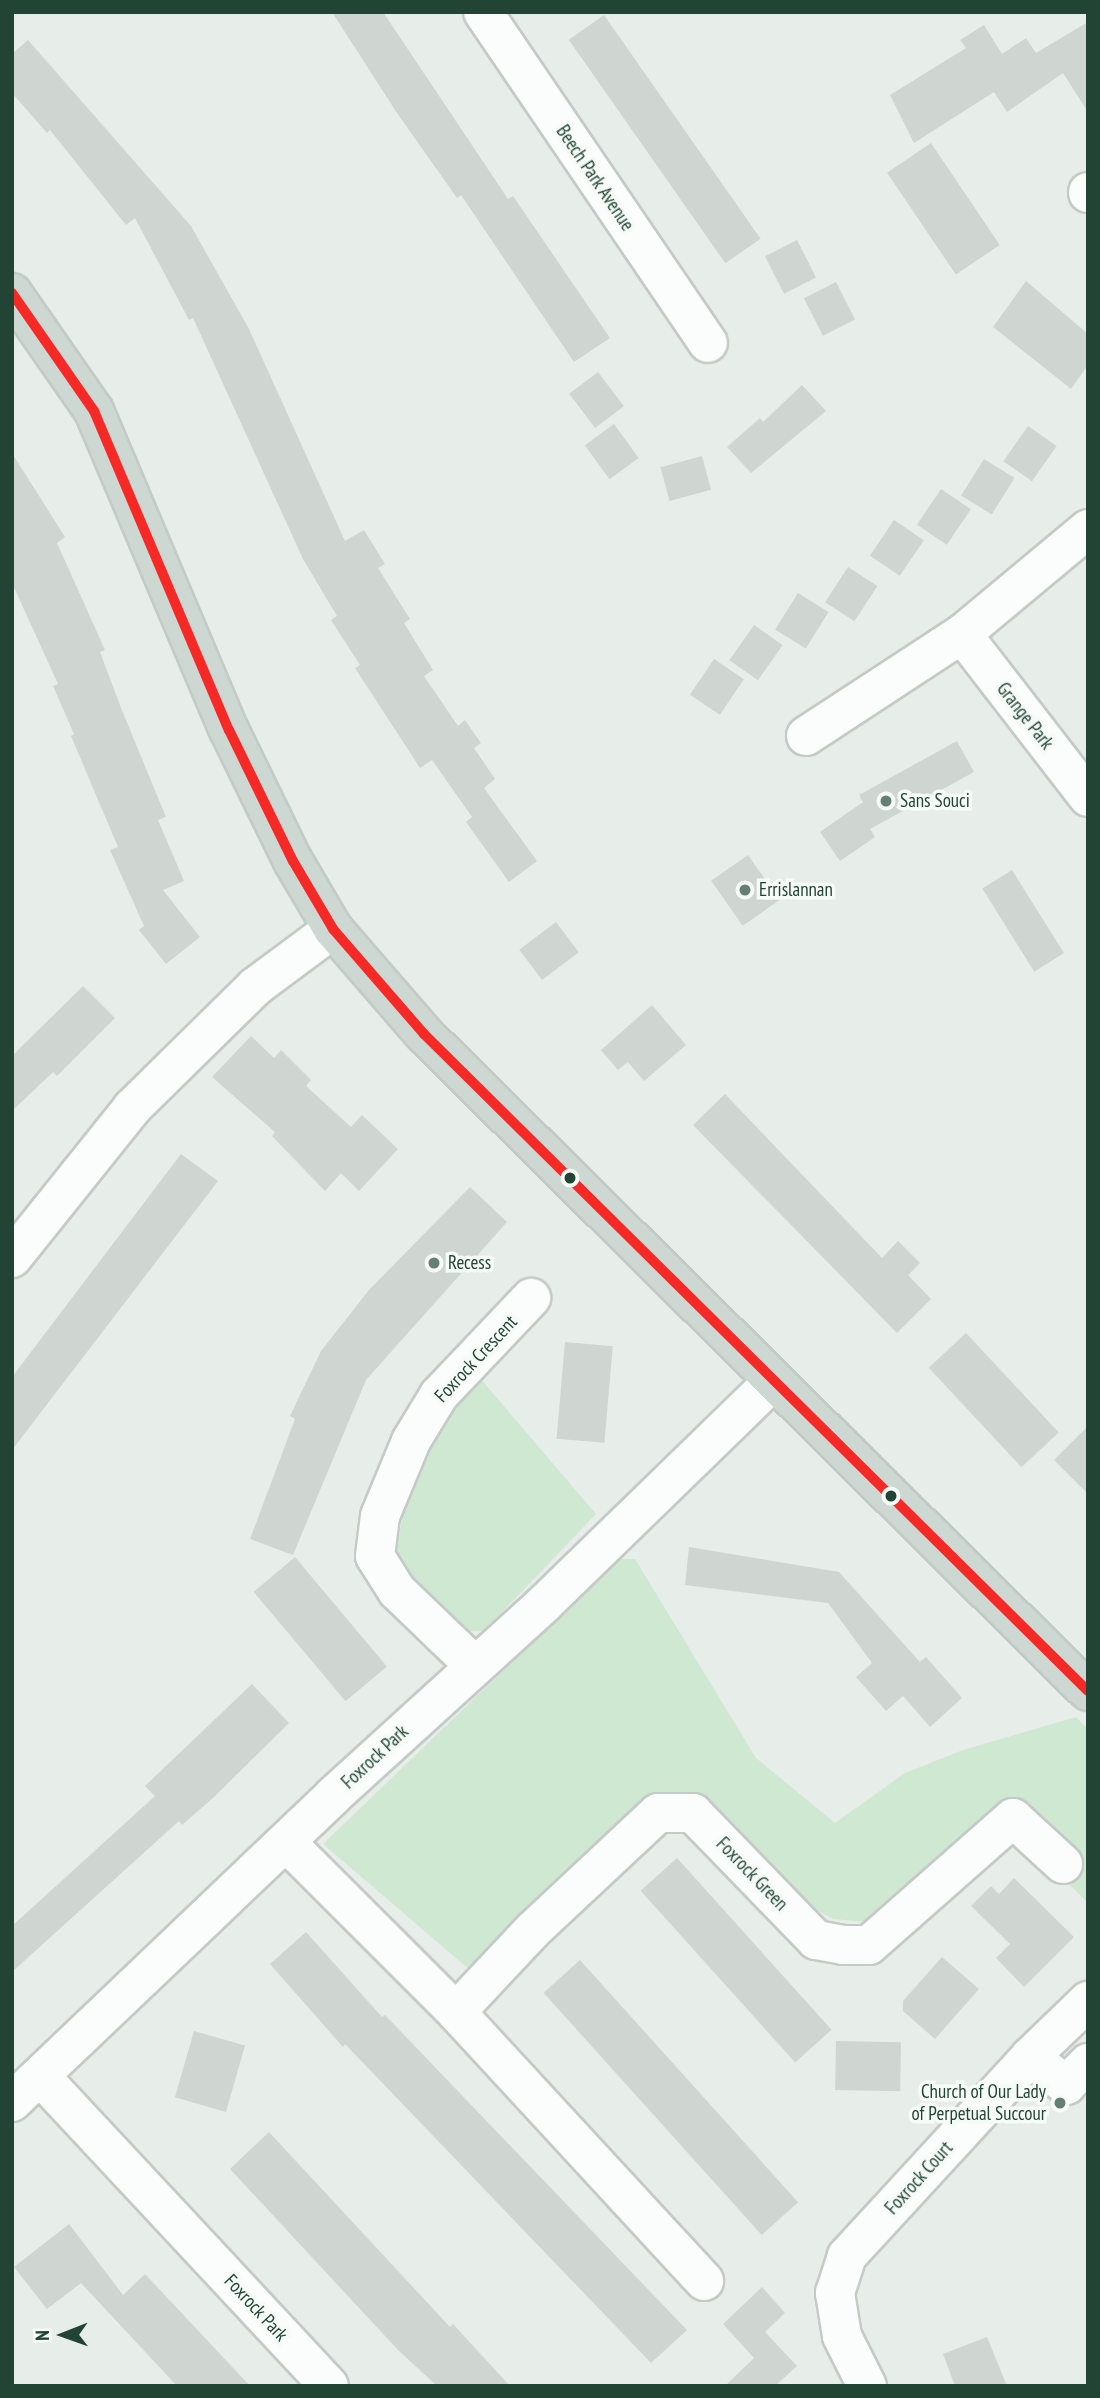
<!DOCTYPE html>
<html>
<head>
<meta charset="utf-8">
<style>
	body { margin:0 }
	#map { position:relative; width:1100px; height:2398px; overflow:hidden; background:#e7ede9; font-family:"PT Sans Narrow",sans-serif }
	div>[style] { position:absolute }
	.green>* { inset:0; background:#cfe8d1 }
	.building>* { inset:0; background:#cfd6d2; transform-origin:0 0 }
	.roads { filter:drop-shadow(2px 0 #c4cac6) drop-shadow(-2px 0 #c4cac6) drop-shadow(0 2px #c4cac6) drop-shadow(0 -2px #c4cac6) }
	.minor>* { height:38px; margin:-19px; padding:0 19px; transform-origin:19px; border-radius:19px; background:#fbfcfc }
	.major>* { height:38px; margin:-19px; padding:0 19px; transform-origin:19px; border-radius:19px; background:#ced8d3 }
	.bus-1>* { height:10px; margin:-5px; padding:0 5px; transform-origin:5px; border-radius:5px; background:#f52a26 }
	.dots>* { width:19px; height:19px; translate:-50% -50%; box-sizing:border-box; border:4px solid #f6fbf7; border-radius:50% }
	span { translate:-50% -50%; white-space:nowrap; text-align:center; line-height:1.15; -webkit-text-stroke:7px #f6fbf7; paint-order:stroke }
	.street-label { font-size:19px; color:#214434 }
	.poi-label { font-size:19px; color:#214434 }
	.left { translate:0 -50%; text-align:left }
	.right { translate:-100% -50%; text-align:right }
	.frame { position:absolute; inset:0; border:14px solid #214434; pointer-events:none }
	.north { position:absolute; left:28px; top:2300px; width:70px; height:70px; -webkit-text-stroke:5px #f6fbf7; paint-order:stroke; rotate:269deg; font-size:19px; font-weight:700; line-height:28px; text-align:center; color:#214434 }
	.north::after { content:''; display:block; margin:auto; width:24px; height:32px; background:#214434; clip-path:polygon(50% 0,100% 100%,50% 72%,0 100%) }
</style>
</head>
<body>
<div id="map">
	<div class="green">
		<i style="clip-path:polygon(479px 1377px,596px 1514px,484px 1631px,456px 1631px,392px 1569px,419px 1439px)"></i>
		<i style="clip-path:polygon(619px 1559px,635px 1559px,756px 1758px,835px 1823px,905px 1773px,963px 1750px,1076px 1717px,1088px 1729px,1088px 1903px,994px 1810px,868px 1922px,833px 1919px,805px 1903px,678px 1794px,648px 1797px,471px 1971px,323px 1844px)"></i>
	</div>
	<div class="building">
		<i style="clip-path:polygon(332px 12px,383px 12px,508px 199px,513px 196px,610px 338px,574px 362px,461px 195px,457px 198px,397px 113px)"></i>
		<i style="left:604px;top:15px;width:273px;height:43px;rotate:55deg"></i>
		<i style="clip-path:polygon(1088px 22px,1088px 112px,1063px 73px,1007px 112px,994px 92px,914px 143px,890px 95px,966px 48px,960px 40px,984px 25px,1002px 54px,1026px 38px,1036px 53px)"></i>
		<i style="clip-path:polygon(28px 40px,191px 226px,249px 329px,345px 541px,364px 530px,385px 564px,378px 568px,410px 619px,404px 623px,433px 670px,424px 676px,458px 726px,465px 720px,481px 743px,474px 748px,495px 779px,484px 788px,537px 861px,509px 882px,466px 822px,472px 817px,432px 760px,420px 768px,355px 668px,360px 665px,331px 620px,337px 616px,303px 559px,193px 318px,189px 320px,135px 218px,126px 225px,50px 130px,47px 133px,12px 93px,12px 54px)"></i>
		<i style="left:931px;top:143px;width:123px;height:53px;rotate:56deg"></i>
		<i style="left:797px;top:240px;width:42px;height:36px;rotate:63deg"></i>
		<i style="clip-path:polygon(1026px 281px,1088px 334px,1088px 365px,1071px 389px,993px 327px)"></i>
		<i style="left:836px;top:282px;width:42px;height:36px;rotate:63deg"></i>
		<i style="left:598px;top:372px;width:43px;height:36px;rotate:53deg"></i>
		<i style="clip-path:polygon(802px 385px,826px 411px,751px 473px,727px 447px,760px 418px,763px 422px)"></i>
		<i style="left:614px;top:424px;width:42px;height:36px;rotate:54deg"></i>
		<i style="left:1028px;top:426px;width:35px;height:43px;rotate:35deg"></i>
		<i style="clip-path:polygon(12px 453px,65px 537px,57px 543px,105px 650px,100px 652px,121px 708px,166px 817px,158px 820px,184px 881px,163px 890px,200px 937px,166px 964px,139px 930px,144px 926px,110px 850px,118px 847px,71px 736px,74px 734px,53px 686px,58px 684px,12px 583px)"></i>
		<i style="left:702px;top:456px;width:35px;height:43px;rotate:75deg"></i>
		<i style="left:984px;top:459px;width:36px;height:43px;rotate:32deg"></i>
		<i style="left:941px;top:489px;width:36px;height:43px;rotate:34deg"></i>
		<i style="left:894px;top:520px;width:36px;height:43px;rotate:34deg"></i>
		<i style="left:848px;top:567px;width:35px;height:42px;rotate:33deg"></i>
		<i style="left:798px;top:593px;width:36px;height:43px;rotate:32deg"></i>
		<i style="left:754px;top:625px;width:35px;height:43px;rotate:35deg"></i>
		<i style="left:714px;top:659px;width:36px;height:43px;rotate:34deg"></i>
		<i style="clip-path:polygon(957px 741px,974px 772px,870px 829px,875px 837px,840px 861px,820px 832px,863px 802px,859px 795px)"></i>
		<i style="left:748px;top:855px;width:55px;height:45px;rotate:55deg"></i>
		<i style="left:1012px;top:870px;width:98px;height:35px;rotate:58deg"></i>
		<i style="left:556px;top:922px;width:38px;height:46px;rotate:53deg"></i>
		<i style="clip-path:polygon(83px 986px,115px 1018px,57px 1076px,53px 1072px,12px 1111px,12px 1056px)"></i>
		<i style="clip-path:polygon(652px 1005px,686px 1045px,644px 1081px,628px 1062px,618px 1070px,601px 1050px)"></i>
		<i style="clip-path:polygon(251px 1036px,274px 1058px,281px 1050px,311px 1080px,306px 1086px,351px 1127px,362px 1115px,398px 1149px,359px 1191px,341px 1173px,325px 1191px,272px 1136px,275px 1132px,212px 1077px)"></i>
		<i style="clip-path:polygon(725px 1094px,882px 1258px,898px 1241px,920px 1263px,908px 1275px,931px 1299px,897px 1333px,693px 1125px)"></i>
		<i style="clip-path:polygon(181px 1154px,218px 1181px,12px 1450px,12px 1377px)"></i>
		<i style="clip-path:polygon(470px 1187px,507px 1222px,366px 1380px,293px 1555px,250px 1539px,295px 1419px,290px 1416px,321px 1351px,369px 1290px)"></i>
		<i style="left:966px;top:1333px;width:136px;height:51px;rotate:47deg"></i>
		<i style="left:565px;top:1342px;width:48px;height:97px;rotate:5deg"></i>
		<i style="clip-path:polygon(1088px 1426px,1088px 1494px,1054px 1460px)"></i>
		<i style="clip-path:polygon(689px 1547px,839px 1572px,920px 1662px,926px 1657px,962px 1698px,930px 1727px,903px 1696px,886px 1711px,856px 1677px,872px 1663px,828px 1603px,685px 1585px)"></i>
		<i style="left:295px;top:1557px;width:143px;height:54px;rotate:50deg"></i>
		<i style="clip-path:polygon(252px 1684px,289px 1723px,213px 1798px,182px 1825px,179px 1821px,12px 1972px,12px 1926px,155px 1796px,145px 1786px)"></i>
		<i style="left:677px;top:1858px;width:231px;height:49px;rotate:48deg"></i>
		<i style="clip-path:polygon(1014px 1878px,1074px 1937px,1024px 1987px,996px 1958px,1010px 1944px,971px 1906px,991px 1886px,999px 1894px)"></i>
		<i style="clip-path:polygon(306px 1932px,382px 2017px,385px 2015px,687px 2330px,651px 2363px,345px 2044px,343px 2047px,270px 1964px)"></i>
		<i style="clip-path:polygon(942px 1957px,979px 1989px,935px 2039px,903px 2011px,903px 2001px)"></i>
		<i style="left:580px;top:1960px;width:326px;height:49px;rotate:48deg"></i>
		<i style="left:194px;top:2031px;width:53px;height:69px;rotate:16deg"></i>
		<i style="left:836px;top:2041px;width:65px;height:49px;rotate:1deg"></i>
		<i style="clip-path:polygon(269px 2132px,450px 2327px,453px 2324px,510px 2386px,437px 2386px,398px 2350px,230px 2169px)"></i>
		<i style="clip-path:polygon(69px 2224px,123px 2295px,145px 2274px,250px 2386px,177px 2386px,81px 2283px,47px 2309px,14px 2267px)"></i>
		<i style="clip-path:polygon(762px 2287px,785px 2313px,765px 2332px,797px 2366px,775px 2386px,725px 2386px,754px 2358px,723px 2324px)"></i>
		<i style="clip-path:polygon(987px 2337px,1007px 2386px,955px 2386px,943px 2354px)"></i>
	</div>
	<div class="roads">
		<div class="minor">
			<i style="left:483px;top:12px;width:400px;rotate:55.8deg"></i>
			<i style="left:1088px;top:192px;width:1px;rotate:90deg"></i>
			<i style="left:962px;top:634px;width:206px;rotate:52.3deg"></i>
			<i style="left:806px;top:736px;width:186px;rotate:-33.2deg"></i>
			<i style="left:962px;top:634px;width:164px;rotate:-39.8deg"></i>
			<i style="left:12px;top:1258px;width:192px;rotate:-51.3deg"></i>
			<i style="left:132px;top:1108px;width:173px;rotate:-44.5deg"></i>
			<i style="left:255px;top:987px;width:97px;rotate:-36.6deg"></i>
			<i style="left:475px;top:1666px;width:108px;rotate:-136.1deg"></i>
			<i style="left:397px;top:1591px;width:41px;rotate:-122.2deg"></i>
			<i style="left:375px;top:1556px;width:40px;rotate:-82.9deg"></i>
			<i style="left:380px;top:1516px;width:81px;rotate:-67.5deg"></i>
			<i style="left:411px;top:1441px;width:54px;rotate:-58.7deg"></i>
			<i style="left:439px;top:1395px;width:134px;rotate:-46.5deg"></i>
			<i style="left:286px;top:1842px;width:240px;rotate:45deg"></i>
			<i style="left:456px;top:2012px;width:366px;rotate:47.3deg"></i>
			<i style="left:456px;top:2012px;width:112px;rotate:-46.8deg"></i>
			<i style="left:533px;top:1930px;width:171px;rotate:-43.1deg"></i>
			<i style="left:658px;top:1813px;width:35px"></i>
			<i style="left:693px;top:1813px;width:177px;rotate:45.9deg"></i>
			<i style="left:816px;top:1940px;width:27px;rotate:10deg"></i>
			<i style="left:843px;top:1945px;width:26px"></i>
			<i style="left:869px;top:1945px;width:192px;rotate:-41.4deg"></i>
			<i style="left:1013px;top:1818px;width:68px;rotate:42.6deg"></i>
			<i style="left:1030px;top:2057px;width:46px;rotate:37.9deg"></i>
			<i style="left:1066px;top:2085px;width:31px;rotate:-45deg"></i>
			<i style="left:41px;top:2077px;width:422px;rotate:47deg"></i>
			<i style="left:12px;top:2102px;width:443px;rotate:-43.6deg"></i>
			<i style="left:333px;top:1796px;width:284px;rotate:-42.3deg"></i>
			<i style="left:543px;top:1605px;width:320px;rotate:-44.2deg"></i>
			<i style="left:867px;top:2386px;width:56px;rotate:-116.6deg"></i>
			<i style="left:842px;top:2336px;width:44px;rotate:-99.2deg"></i>
			<i style="left:835px;top:2293px;width:39px;rotate:-72deg"></i>
			<i style="left:847px;top:2256px;width:270px;rotate:-47.4deg"></i>
			<i style="left:1030px;top:2057px;width:81px;rotate:-44deg"></i>
		</div>
		<div class="major">
			<i style="left:12px;top:293px;width:144px;rotate:55.2deg"></i>
			<i style="left:94px;top:411px;width:346px;rotate:67.1deg"></i>
			<i style="left:229px;top:730px;width:146px;rotate:64deg"></i>
			<i style="left:293px;top:861px;width:79px;rotate:59.5deg"></i>
			<i style="left:333px;top:929px;width:139px;rotate:49.1deg"></i>
			<i style="left:424px;top:1034px;width:934px;rotate:44.7deg"></i>
		</div>
	</div>
	<div class="bus-1">
		<i style="left:12px;top:293px;width:144px;rotate:55.2deg"></i>
		<i style="left:94px;top:411px;width:346px;rotate:67.1deg"></i>
		<i style="left:229px;top:730px;width:146px;rotate:64deg"></i>
		<i style="left:293px;top:861px;width:79px;rotate:59.5deg"></i>
		<i style="left:333px;top:929px;width:139px;rotate:49.1deg"></i>
		<i style="left:424px;top:1034px;width:934px;rotate:44.7deg"></i>
	</div>
	<div class="dots">
		<i style="left:886px;top:801px;background:#667f73"></i>
		<i style="left:745px;top:890px;background:#667f73"></i>
		<i style="left:570px;top:1178px;background:#214434"></i>
		<i style="left:434px;top:1263px;background:#667f73"></i>
		<i style="left:891px;top:1496px;background:#214434"></i>
		<i style="left:1060px;top:2103px;background:#667f73"></i>
	</div>
	<div class="street-label">
		<span style="left:595px;top:178px;rotate:56deg">Beech Park Avenue</span>
		<span style="left:1025px;top:716px;rotate:52deg">Grange Park</span>
		<span style="left:476px;top:1359px;rotate:-47deg">Foxrock Crescent</span>
		<span style="left:375px;top:1757px;rotate:-43deg">Foxrock Park</span>
		<span style="left:752px;top:1874px;rotate:46deg">Foxrock Green</span>
		<span style="left:919px;top:2178px;rotate:-48deg">Foxrock Court</span>
		<span style="left:256px;top:2308px;rotate:47deg">Foxrock Park</span>
	</div>
	<div class="poi-label">
		<span class="left" style="left:900px;top:801px">Sans Souci</span>
		<span class="left" style="left:759px;top:890px">Errislannan</span>
		<span class="left" style="left:448px;top:1263px">Recess</span>
		<span class="right" style="left:1046px;top:2103px">Church of Our Lady<br>of Perpetual Succour</span>
	</div>
	<div class="frame"></div>
	<div class="north">N</div>
</div>
</body>
</html>
